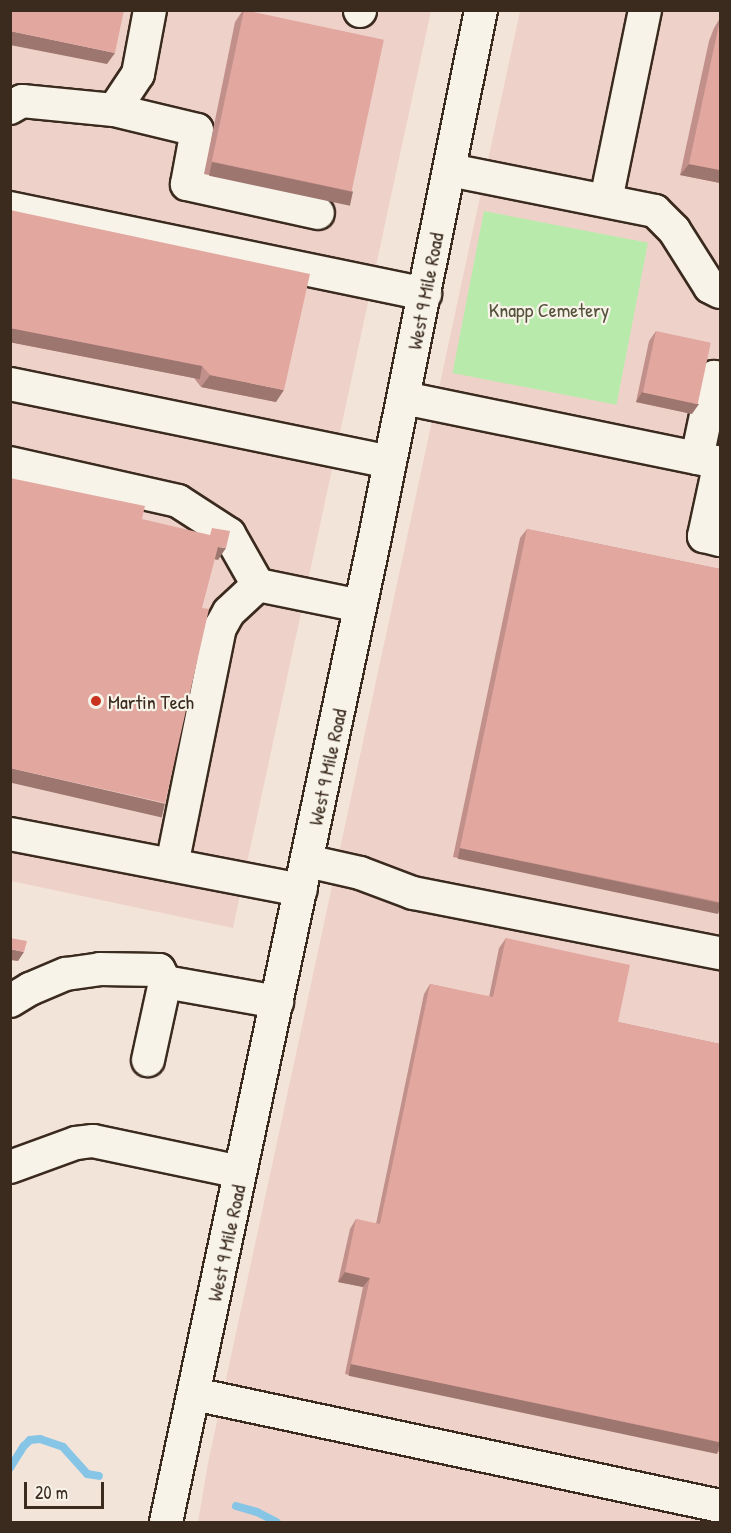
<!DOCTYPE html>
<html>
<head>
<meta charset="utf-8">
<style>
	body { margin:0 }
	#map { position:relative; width:731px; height:1533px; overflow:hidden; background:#f3e4da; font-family:"Patrick Hand",sans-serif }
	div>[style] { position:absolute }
	.built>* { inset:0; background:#eed2c9 }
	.green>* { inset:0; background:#b8ebab; transform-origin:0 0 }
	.stream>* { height:8px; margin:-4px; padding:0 4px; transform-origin:4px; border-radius:4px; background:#86c5e6 }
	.roads { filter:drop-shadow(2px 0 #3b2a1e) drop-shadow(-2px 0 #3b2a1e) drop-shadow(0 2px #3b2a1e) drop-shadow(0 -2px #3b2a1e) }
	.minor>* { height:32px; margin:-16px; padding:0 16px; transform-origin:16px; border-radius:16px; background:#f7f3e8 }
	.wall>* { inset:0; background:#c2908a }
	.shaded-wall>* { inset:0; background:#9e7670; transform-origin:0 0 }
	.building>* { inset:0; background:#e2a8a0; transform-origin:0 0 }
	.dots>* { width:16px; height:16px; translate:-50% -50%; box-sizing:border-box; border:3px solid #f7f3e8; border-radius:50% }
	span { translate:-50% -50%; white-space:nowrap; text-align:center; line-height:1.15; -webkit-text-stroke:4.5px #f7f3e8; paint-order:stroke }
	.street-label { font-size:20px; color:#3b2a1e }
	.park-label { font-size:20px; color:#54513a }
	.poi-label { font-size:20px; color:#3b2a1e }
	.left { translate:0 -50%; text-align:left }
	.frame { position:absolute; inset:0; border:12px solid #3b2a1e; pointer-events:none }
	.scale { position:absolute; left:24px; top:1482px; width:80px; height:27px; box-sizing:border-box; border:3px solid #3b2a1e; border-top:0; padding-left:8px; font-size:18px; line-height:21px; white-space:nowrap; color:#3b2a1e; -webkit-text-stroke:4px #f7f3e8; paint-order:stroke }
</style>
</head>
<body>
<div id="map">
	<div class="built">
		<i style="clip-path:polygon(11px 11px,431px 11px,233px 928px,11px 881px)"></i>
		<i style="clip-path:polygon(520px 11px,720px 11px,720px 1522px,198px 1522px,208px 1463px)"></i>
	</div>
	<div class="green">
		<i style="left:484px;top:211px;width:167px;height:165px;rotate:11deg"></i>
	</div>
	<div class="stream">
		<i style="left:10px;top:1468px;width:26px;rotate:-58deg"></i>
		<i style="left:24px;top:1446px;width:8px;rotate:-45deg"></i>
		<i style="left:30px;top:1440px;width:10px;rotate:-6deg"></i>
		<i style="left:40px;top:1439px;width:24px;rotate:19deg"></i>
		<i style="left:63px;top:1447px;width:36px;rotate:48deg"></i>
		<i style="left:87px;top:1474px;width:12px;rotate:9deg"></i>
		<i style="left:236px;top:1506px;width:22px;rotate:16deg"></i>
		<i style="left:257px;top:1512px;width:22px;rotate:27deg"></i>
	</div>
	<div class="roads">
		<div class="minor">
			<i style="left:360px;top:10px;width:1px;rotate:90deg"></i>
			<i style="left:10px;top:108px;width:14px;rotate:-30deg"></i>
			<i style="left:22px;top:101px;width:92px;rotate:5.6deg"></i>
			<i style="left:114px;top:110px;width:85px;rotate:13.5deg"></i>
			<i style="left:197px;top:130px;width:55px;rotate:100.5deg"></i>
			<i style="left:187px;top:184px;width:134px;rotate:12.5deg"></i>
			<i style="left:114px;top:110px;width:43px;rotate:-56.3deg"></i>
			<i style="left:138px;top:74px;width:65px;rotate:-79.4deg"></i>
			<i style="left:450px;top:170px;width:209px;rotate:11.3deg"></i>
			<i style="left:655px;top:211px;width:27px;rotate:45deg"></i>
			<i style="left:674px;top:230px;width:67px;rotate:57.7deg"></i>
			<i style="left:710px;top:287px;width:11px;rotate:27deg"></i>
			<i style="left:606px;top:200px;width:194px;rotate:-78.4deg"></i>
			<i style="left:10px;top:208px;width:424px;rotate:11.7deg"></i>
			<i style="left:10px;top:384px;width:388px;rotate:11.6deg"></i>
			<i style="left:404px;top:398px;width:323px;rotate:11.6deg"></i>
			<i style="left:697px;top:458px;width:83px;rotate:-78.1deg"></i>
			<i style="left:714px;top:377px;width:6px;rotate:9deg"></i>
			<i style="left:720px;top:462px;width:76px;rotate:102.2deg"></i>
			<i style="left:704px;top:536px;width:16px;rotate:14deg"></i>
			<i style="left:10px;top:463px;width:172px;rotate:12.7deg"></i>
			<i style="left:178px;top:501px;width:61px;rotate:32.9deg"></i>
			<i style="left:229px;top:534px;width:59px;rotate:60.4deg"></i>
			<i style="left:258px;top:585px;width:104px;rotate:11.6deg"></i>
			<i style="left:10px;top:834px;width:296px;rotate:10.9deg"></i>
			<i style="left:307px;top:861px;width:54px;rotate:12.8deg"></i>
			<i style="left:360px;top:873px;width:57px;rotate:20.7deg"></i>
			<i style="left:413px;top:893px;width:313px;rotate:11.1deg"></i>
			<i style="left:172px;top:865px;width:242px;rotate:-78.6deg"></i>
			<i style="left:220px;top:628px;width:18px;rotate:-61deg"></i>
			<i style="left:229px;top:612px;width:40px;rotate:-43deg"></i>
			<i style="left:165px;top:982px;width:114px;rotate:10.1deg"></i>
			<i style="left:10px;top:1001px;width:23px;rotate:-31deg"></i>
			<i style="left:30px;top:989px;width:39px;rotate:-23deg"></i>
			<i style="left:66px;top:974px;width:34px;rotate:-8deg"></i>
			<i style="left:100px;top:969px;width:59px;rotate:1deg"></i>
			<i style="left:159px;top:970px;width:13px;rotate:63deg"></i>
			<i style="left:165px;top:982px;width:80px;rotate:102.3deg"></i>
			<i style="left:10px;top:1167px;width:70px;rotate:-20deg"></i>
			<i style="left:76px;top:1143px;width:17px;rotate:-7deg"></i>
			<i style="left:93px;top:1141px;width:150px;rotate:11.9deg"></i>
			<i style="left:194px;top:1394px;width:538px;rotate:12.02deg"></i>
			<i style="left:166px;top:1522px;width:1002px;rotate:-78.02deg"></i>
			<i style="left:374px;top:542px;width:543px;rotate:-78.63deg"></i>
		</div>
	</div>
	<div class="wall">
		<i style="clip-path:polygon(243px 10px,353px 192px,344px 203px,204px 174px,235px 22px)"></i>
		<i style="clip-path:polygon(720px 18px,720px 183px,680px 175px,709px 41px,714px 28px)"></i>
		<i style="clip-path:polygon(10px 210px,276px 402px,201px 387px,194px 378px,10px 342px)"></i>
		<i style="clip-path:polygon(656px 331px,692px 414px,636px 402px,649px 341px)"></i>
		<i style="clip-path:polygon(527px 529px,720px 569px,720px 913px,453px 857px,520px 538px)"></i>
		<i style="clip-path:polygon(506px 938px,618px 1022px,720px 1044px,720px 1452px,345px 1374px,363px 1287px,338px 1282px,350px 1229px,356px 1219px,376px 1224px,424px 994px,430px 984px,489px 997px,499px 948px)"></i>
	</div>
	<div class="shaded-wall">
		<i style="clip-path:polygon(10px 31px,115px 53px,107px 64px,10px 45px)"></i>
		<i style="left:212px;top:162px;width:144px;height:14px;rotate:12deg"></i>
		<i style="clip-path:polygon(689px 164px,720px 170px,720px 183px,680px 175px)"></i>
		<i style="left:10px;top:328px;width:196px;height:14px;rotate:11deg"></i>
		<i style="clip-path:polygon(210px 375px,284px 390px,276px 402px,201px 387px)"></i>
		<i style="clip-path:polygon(642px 392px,699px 404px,692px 414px,636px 402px)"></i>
		<i style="clip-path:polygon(218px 547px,226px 548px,218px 560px,209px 558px)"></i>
		<i style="left:10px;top:768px;width:159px;height:14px;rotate:13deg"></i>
		<i style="left:460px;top:848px;width:266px;height:11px;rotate:12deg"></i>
		<i style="clip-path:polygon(10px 949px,24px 952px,18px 961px,10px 960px)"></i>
		<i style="clip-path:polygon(345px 1272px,370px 1278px,363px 1287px,338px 1282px)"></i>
		<i style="left:351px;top:1364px;width:377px;height:12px;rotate:12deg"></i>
	</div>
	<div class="building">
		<i style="clip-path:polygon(10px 10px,124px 10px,115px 53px,10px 31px)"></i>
		<i style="left:244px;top:10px;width:143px;height:155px;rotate:12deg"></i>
		<i style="clip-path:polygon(720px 21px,720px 170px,689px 164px,718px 29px)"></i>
		<i style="clip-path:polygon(10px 210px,310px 274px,284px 390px,210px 375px,202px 366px,10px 328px)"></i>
		<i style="left:656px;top:331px;width:56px;height:63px;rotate:12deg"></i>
		<i style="clip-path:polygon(10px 478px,145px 506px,142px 519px,210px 535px,212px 528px,230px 531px,226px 548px,218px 547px,202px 608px,209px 609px,165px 803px,10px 768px)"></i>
		<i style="clip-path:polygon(527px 529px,720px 569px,720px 902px,460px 848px)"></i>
		<i style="clip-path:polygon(10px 938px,27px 941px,24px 952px,10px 949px)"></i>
		<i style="clip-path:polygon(506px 938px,630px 965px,618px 1022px,720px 1044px,720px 1442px,351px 1364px,370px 1278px,345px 1272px,356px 1219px,380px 1224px,430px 984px,493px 997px)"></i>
	</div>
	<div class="dots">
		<i style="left:96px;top:701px;background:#c8321e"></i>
	</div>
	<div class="street-label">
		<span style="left:425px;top:291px;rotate:-79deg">West 9 Mile Road</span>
		<span style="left:327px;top:767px;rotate:-78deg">West 9 Mile Road</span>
		<span style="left:226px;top:1243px;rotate:-78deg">West 9 Mile Road</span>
	</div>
	<div class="park-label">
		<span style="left:549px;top:309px">Knapp Cemetery</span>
	</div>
	<div class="poi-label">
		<span class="left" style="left:108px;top:701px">Martin Tech</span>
	</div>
	<div class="frame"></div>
	<div class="scale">20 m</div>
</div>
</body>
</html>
